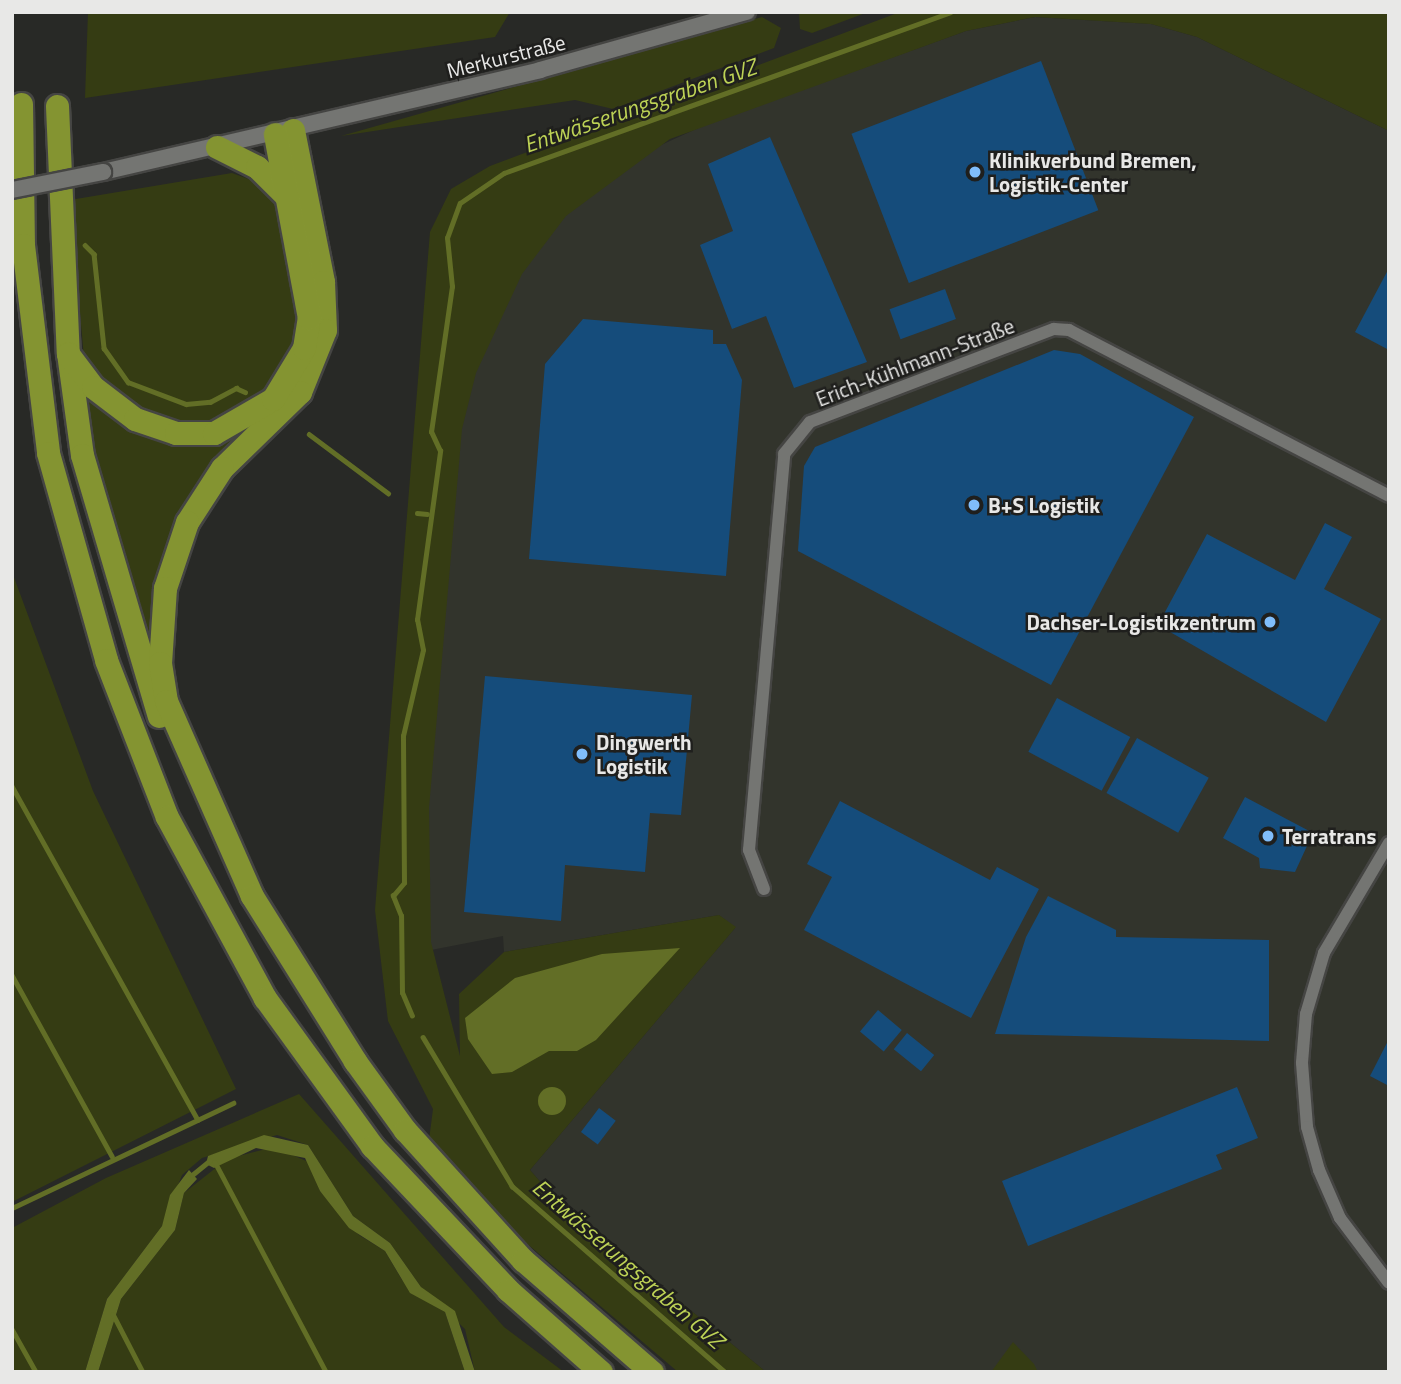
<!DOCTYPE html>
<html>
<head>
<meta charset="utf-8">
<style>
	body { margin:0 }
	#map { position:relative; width:1401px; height:1384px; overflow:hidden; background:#282926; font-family:"Titillium Web",sans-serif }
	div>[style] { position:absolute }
	.built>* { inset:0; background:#32342c }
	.green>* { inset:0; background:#353c13 }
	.water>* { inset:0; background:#626e26 }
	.round { border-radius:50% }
	.stream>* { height:4.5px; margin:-2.25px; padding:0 2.25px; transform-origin:2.25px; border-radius:2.25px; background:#626e26 }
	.building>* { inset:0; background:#154c7b; transform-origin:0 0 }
	.roads { filter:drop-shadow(2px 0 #454543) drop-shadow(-2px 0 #454543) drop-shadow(0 2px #454543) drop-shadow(0 -2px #454543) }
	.minor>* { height:12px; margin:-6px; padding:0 6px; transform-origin:6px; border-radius:6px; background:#747572 }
	.tertiary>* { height:16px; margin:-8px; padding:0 8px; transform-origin:8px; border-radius:8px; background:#747572 }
	.motorway>* { height:23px; margin:-11.5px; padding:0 11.5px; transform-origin:11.5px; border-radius:11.5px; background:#849431 }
	.bridges { filter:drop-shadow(2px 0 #454543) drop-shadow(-2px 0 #454543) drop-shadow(0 2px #454543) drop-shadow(0 -2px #454543) }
	.tertiary-bridge>* { height:16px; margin:-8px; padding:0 8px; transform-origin:8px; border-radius:8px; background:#747572 }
	.dots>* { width:19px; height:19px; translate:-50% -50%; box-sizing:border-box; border:4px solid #1f1f1d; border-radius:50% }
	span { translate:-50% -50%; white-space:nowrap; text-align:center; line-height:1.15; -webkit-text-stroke:5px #1f1f1d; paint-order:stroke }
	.street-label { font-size:21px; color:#e8e8e7 }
	.poi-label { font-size:21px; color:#e8e8e7; font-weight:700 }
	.left { translate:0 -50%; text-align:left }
	.right { translate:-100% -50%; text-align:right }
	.water-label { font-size:23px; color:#bdd255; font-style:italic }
	.frame { position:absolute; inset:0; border:14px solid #e8e8e7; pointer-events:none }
</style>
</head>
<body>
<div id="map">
	<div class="built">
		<i style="clip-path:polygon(1035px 17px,1151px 24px,1197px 37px,1389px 131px,1389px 1372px,766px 1372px,558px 1202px,530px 1170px,735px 928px,719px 915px,504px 952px,503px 936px,426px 951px,422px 853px,455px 429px,511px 271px,598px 174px,707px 124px,966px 31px)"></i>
	</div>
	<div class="green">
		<i style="clip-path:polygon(88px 12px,510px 12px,495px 37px,85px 98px)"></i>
		<i style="clip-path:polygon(799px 12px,868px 12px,812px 33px,800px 29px)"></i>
		<i style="clip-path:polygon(evenodd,900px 12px,1389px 12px,1389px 131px,1197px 37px,1151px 24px,1035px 17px,966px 31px,670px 139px,566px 216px,522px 274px,476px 373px,462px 429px,429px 808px,431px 942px,460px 1056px,459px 994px,504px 952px,719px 915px,736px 927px,530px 1170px,558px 1202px,766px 1372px,678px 1372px,518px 1236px,429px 1140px,433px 1109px,388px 1021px,375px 910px,430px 232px,451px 189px,490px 166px,900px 12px,679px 949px,577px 1051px,549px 1051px,679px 949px)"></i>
		<i style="clip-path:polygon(762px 17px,781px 28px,774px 48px,613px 109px,575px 100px,341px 136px)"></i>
		<i style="clip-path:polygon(232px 173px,276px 189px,303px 332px,268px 395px,201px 427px,161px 423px,103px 387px,84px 358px,70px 200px)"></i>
		<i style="clip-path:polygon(78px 372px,180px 438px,266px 412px,209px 475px,152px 668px,93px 461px)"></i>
		<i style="clip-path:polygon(12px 572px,93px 791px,236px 1089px,12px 1202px)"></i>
		<i style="clip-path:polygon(299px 1094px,504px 1327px,564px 1372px,475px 1372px,465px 1329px,421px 1287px,390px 1243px,353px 1216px,308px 1145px,277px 1135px,202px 1158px,182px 1175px,162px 1226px,107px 1299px,85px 1372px,12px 1372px,12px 1228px,106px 1178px)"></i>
		<i style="clip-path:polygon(274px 1147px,311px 1163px,320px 1191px,359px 1235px,385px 1251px,402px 1280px,445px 1312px,465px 1372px,98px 1372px,121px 1299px,175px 1230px,184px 1193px,227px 1159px)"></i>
		<i style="clip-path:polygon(1013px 1342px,1034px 1364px,1038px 1372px,991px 1372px)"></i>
	</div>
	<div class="water">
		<i style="clip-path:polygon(680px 948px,596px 1040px,577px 1051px,549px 1051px,512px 1072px,492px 1074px,468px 1039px,465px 1018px,515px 978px,602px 954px)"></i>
		<i class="round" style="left:538px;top:1087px;width:28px;height:28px"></i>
		<i style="clip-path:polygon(264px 1135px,308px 1145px,353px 1216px,390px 1243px,421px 1287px,455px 1311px,475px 1372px,465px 1372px,445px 1312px,410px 1293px,385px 1251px,349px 1228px,320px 1191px,305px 1158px,256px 1148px,214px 1168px,206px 1164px,208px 1156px)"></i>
		<i style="clip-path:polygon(189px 1170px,197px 1179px,184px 1193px,175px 1230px,121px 1299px,98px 1372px,85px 1372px,107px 1299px,162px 1226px,170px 1195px)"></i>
	</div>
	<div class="stream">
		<i style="left:85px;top:245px;width:13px;rotate:45deg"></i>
		<i style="left:94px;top:254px;width:95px;rotate:83.9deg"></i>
		<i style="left:104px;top:348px;width:42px;rotate:54.8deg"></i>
		<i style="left:128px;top:382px;width:62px;rotate:20.8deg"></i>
		<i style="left:186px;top:404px;width:24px;rotate:-5deg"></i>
		<i style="left:210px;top:402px;width:30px;rotate:-28deg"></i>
		<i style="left:236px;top:388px;width:10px;rotate:24deg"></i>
		<i style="left:309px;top:434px;width:99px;rotate:36.8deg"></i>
		<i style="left:417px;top:513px;width:10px;rotate:6deg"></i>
		<i style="left:12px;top:786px;width:382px;rotate:60.9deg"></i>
		<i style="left:12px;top:975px;width:207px;rotate:61.1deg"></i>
		<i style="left:412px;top:1016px;width:25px;rotate:-113deg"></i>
		<i style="left:402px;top:993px;width:77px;rotate:-90.7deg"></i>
		<i style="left:401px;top:916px;width:22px;rotate:-112deg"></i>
		<i style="left:393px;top:896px;width:17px;rotate:-50deg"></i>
		<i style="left:404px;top:883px;width:147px;rotate:-90.4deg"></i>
		<i style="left:403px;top:736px;width:88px;rotate:-76.9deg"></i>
		<i style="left:423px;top:650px;width:31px;rotate:-101deg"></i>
		<i style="left:417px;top:620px;width:171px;rotate:-82.2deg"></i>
		<i style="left:440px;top:451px;width:21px;rotate:-115deg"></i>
		<i style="left:431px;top:432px;width:147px;rotate:-81.8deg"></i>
		<i style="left:452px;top:287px;width:49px;rotate:-95.8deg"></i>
		<i style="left:447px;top:238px;width:37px;rotate:-70deg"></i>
		<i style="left:460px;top:203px;width:53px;rotate:-34.3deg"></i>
		<i style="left:504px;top:173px;width:474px;rotate:-19.8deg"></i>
		<i style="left:423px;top:1037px;width:174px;rotate:59.1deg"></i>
		<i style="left:512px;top:1186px;width:283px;rotate:41.1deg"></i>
		<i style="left:215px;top:1162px;width:238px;rotate:62.1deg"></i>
		<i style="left:192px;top:1175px;width:22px;rotate:-39deg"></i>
		<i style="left:12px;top:1208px;width:245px;rotate:-25.4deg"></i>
		<i style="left:113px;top:1314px;width:65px;rotate:62.7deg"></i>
		<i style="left:12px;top:1329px;width:49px;rotate:60.8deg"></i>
	</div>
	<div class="building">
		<i style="left:1041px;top:61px;width:160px;height:203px;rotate:69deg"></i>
		<i style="clip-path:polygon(770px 137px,867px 362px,794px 388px,766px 316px,732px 329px,700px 245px,733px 231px,708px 164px)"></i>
		<i style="clip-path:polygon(1389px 268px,1389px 350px,1355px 332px)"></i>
		<i style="left:945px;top:289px;width:32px;height:59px;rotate:70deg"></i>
		<i style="clip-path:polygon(583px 319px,713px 330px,713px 344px,726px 344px,742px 380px,726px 576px,529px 559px,545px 364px)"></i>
		<i style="clip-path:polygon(1054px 350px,1080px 354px,1194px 417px,1051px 685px,798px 551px,804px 466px,815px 447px)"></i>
		<i style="clip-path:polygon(1325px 523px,1352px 537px,1324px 589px,1381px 619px,1326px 722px,1158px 625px,1207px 534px,1295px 580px)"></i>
		<i style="clip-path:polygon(485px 676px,692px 695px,681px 815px,650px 813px,645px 872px,565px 865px,561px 921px,464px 912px)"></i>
		<i style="left:1057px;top:698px;width:83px;height:61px;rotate:28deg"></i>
		<i style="left:1137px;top:738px;width:82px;height:63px;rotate:29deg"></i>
		<i style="clip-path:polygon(1245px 797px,1313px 833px,1295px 872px,1260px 868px,1259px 858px,1223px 838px)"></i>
		<i style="clip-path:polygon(840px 801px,990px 880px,997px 867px,1039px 889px,971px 1018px,804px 930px,832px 877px,807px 864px)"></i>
		<i style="clip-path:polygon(1048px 896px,1116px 930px,1116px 937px,1269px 940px,1269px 1041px,995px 1034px,1026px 937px)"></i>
		<i style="left:878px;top:1010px;width:31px;height:28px;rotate:40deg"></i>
		<i style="left:907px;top:1033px;width:35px;height:21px;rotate:39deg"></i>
		<i style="clip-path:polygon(1389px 1039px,1389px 1086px,1370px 1076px)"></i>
		<i style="clip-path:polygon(1237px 1087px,1258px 1138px,1216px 1155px,1222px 1169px,1028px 1246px,1002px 1181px)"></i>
		<i style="left:599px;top:1108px;width:21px;height:30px;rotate:37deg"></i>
	</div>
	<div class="roads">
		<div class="minor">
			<i style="left:1389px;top:843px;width:128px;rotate:120.6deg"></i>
			<i style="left:1324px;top:953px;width:64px;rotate:106.4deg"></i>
			<i style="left:1306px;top:1014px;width:49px;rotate:94.7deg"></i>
			<i style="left:1302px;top:1063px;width:64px;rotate:85.5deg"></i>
			<i style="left:1307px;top:1127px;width:45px;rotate:74.4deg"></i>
			<i style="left:1319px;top:1170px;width:52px;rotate:66.4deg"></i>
			<i style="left:1340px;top:1218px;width:81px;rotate:53deg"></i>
			<i style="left:764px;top:889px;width:42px;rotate:-111deg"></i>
			<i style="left:749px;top:850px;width:398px;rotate:-84.9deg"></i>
			<i style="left:784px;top:454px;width:41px;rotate:-50.9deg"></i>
			<i style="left:810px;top:422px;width:261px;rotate:-20.9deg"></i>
			<i style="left:1054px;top:329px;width:15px;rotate:4deg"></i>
			<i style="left:1069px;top:330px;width:360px;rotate:27.4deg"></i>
		</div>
		<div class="tertiary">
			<i style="left:103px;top:172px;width:449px;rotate:-13.1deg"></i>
			<i style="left:540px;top:70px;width:215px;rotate:-15.7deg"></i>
		</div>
		<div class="motorway">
			<i style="left:21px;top:104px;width:141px;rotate:89.2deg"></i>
			<i style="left:23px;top:245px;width:209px;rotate:83.1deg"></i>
			<i style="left:48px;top:453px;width:215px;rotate:74.3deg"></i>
			<i style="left:106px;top:660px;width:168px;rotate:68.8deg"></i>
			<i style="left:167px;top:817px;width:206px;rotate:61.6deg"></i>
			<i style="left:265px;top:998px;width:183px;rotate:54.1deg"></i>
			<i style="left:372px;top:1146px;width:198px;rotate:46.6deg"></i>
			<i style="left:508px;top:1290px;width:124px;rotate:41.4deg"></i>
			<i style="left:57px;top:106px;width:247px;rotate:87.5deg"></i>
			<i style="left:68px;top:353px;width:103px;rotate:82.2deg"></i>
			<i style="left:82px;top:455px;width:272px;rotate:73.6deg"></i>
			<i style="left:293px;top:130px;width:155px;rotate:78.8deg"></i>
			<i style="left:323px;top:282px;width:48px;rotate:87.6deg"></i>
			<i style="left:325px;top:330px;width:67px;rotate:112deg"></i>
			<i style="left:300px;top:392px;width:109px;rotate:135.7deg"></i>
			<i style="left:222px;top:468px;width:64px;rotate:122.9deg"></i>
			<i style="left:187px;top:522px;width:70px;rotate:108.4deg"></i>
			<i style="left:165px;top:588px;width:75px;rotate:93.8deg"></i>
			<i style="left:160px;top:663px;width:38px;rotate:81deg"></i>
			<i style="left:166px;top:701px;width:213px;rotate:66.2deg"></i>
			<i style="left:252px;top:896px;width:195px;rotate:58deg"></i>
			<i style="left:355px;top:1061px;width:85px;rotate:54.1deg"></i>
			<i style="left:405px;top:1130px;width:176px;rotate:47.8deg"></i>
			<i style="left:523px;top:1260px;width:171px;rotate:41deg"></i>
			<i style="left:217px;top:147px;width:45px;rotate:26.6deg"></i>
			<i style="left:257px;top:167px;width:42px;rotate:45deg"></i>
			<i style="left:68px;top:354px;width:41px;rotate:52.9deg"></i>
			<i style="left:93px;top:387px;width:53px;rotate:37.3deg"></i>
			<i style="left:135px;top:419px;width:43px;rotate:18.9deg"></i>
			<i style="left:176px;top:433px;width:38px"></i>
			<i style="left:214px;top:433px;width:68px;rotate:-30deg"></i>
			<i style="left:273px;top:399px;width:60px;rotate:-58.7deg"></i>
			<i style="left:304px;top:348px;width:30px;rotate:-81deg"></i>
			<i style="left:309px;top:318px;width:187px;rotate:-100.5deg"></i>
		</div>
	</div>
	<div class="bridges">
		<div class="tertiary-bridge">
			<i style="left:12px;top:190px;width:93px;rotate:-11.2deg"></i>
		</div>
	</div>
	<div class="dots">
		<i style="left:975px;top:172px;background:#80bdfa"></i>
		<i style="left:974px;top:505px;background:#80bdfa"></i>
		<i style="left:1270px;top:622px;background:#80bdfa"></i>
		<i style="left:582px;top:754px;background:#80bdfa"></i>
		<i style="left:1268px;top:836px;background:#80bdfa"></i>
	</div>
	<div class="street-label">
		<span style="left:506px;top:56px;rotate:-14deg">Merkurstraße</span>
		<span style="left:915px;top:362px;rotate:-21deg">Erich-Kühlmann-Straße</span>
	</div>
	<div class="poi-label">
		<span class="left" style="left:989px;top:172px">Klinikverbund Bremen,<br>Logistik-Center</span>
		<span class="left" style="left:988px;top:505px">B+S Logistik</span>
		<span class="right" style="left:1256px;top:622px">Dachser-Logistikzentrum</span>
		<span class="left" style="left:596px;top:754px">Dingwerth<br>Logistik</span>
		<span class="left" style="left:1282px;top:836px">Terratrans</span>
	</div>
	<div class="water-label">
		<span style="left:640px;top:106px;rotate:-19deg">Entwässerungsgraben GVZ</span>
		<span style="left:628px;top:1264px;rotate:41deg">Entwässerungsgraben GVZ</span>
	</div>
	<div class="frame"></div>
</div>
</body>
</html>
